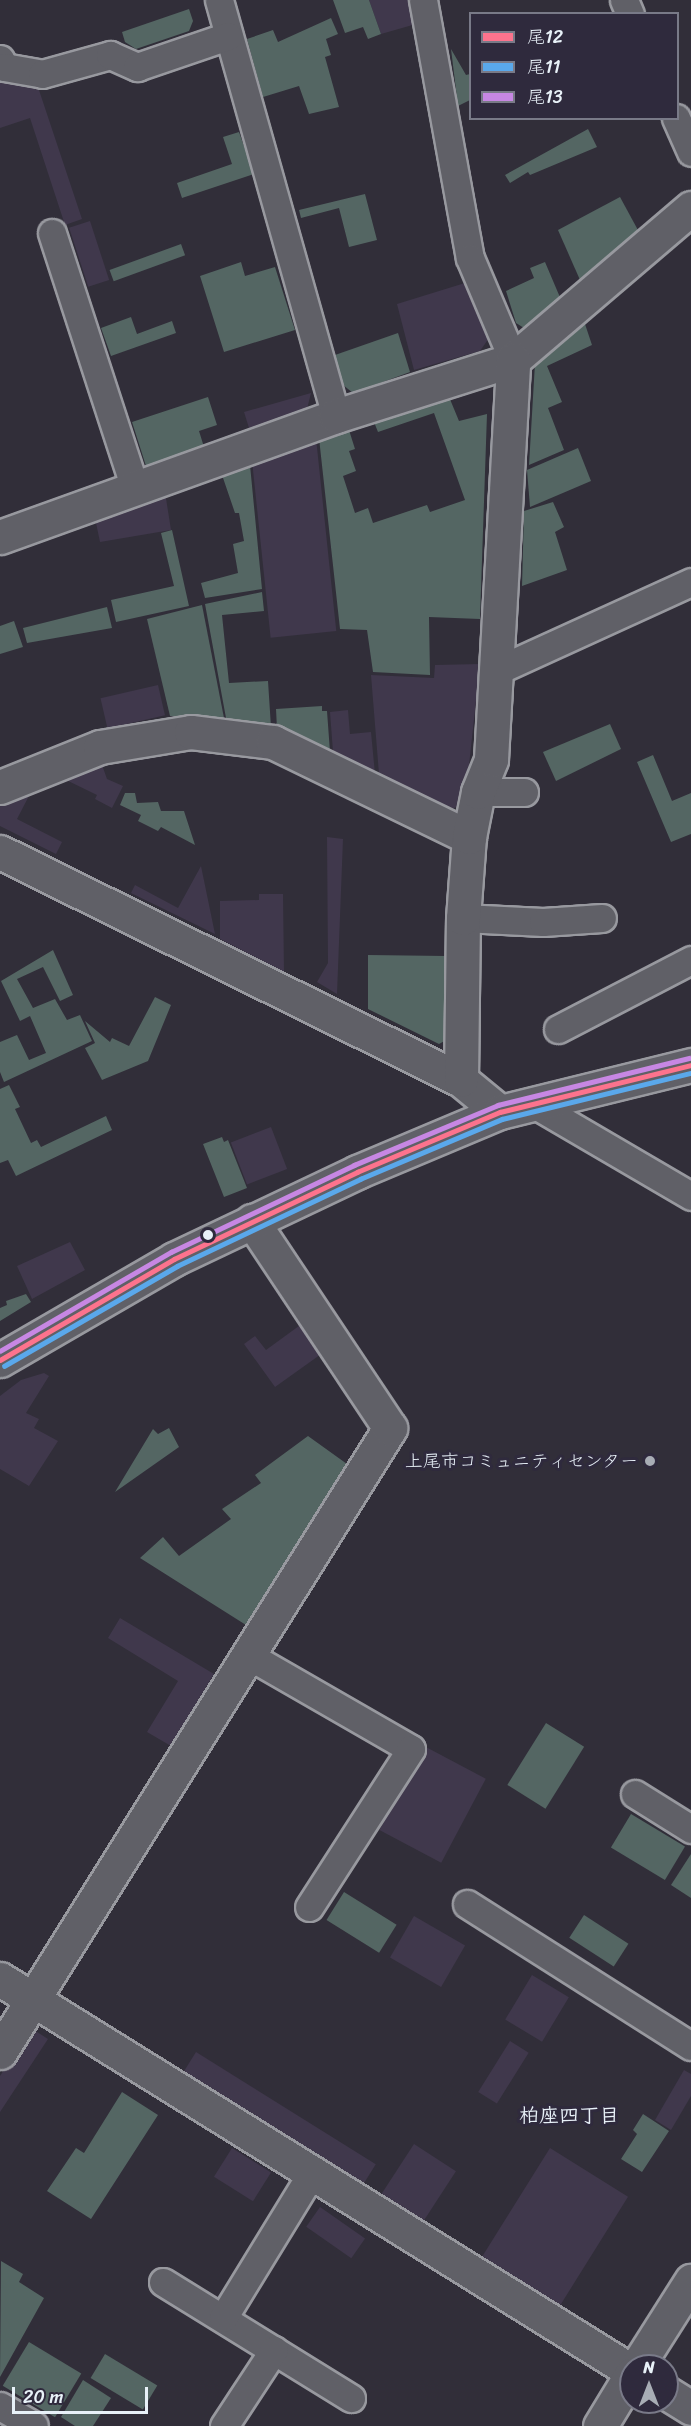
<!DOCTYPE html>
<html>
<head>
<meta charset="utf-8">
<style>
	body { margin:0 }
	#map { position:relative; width:691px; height:2426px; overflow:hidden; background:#312e39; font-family:Sriracha,"Klee One",sans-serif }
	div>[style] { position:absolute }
	.built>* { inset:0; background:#40384c; transform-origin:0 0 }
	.green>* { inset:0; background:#546663; transform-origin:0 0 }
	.roads { filter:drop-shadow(2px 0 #98999f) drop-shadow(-2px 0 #98999f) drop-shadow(0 2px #98999f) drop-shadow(0 -2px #98999f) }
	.lane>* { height:27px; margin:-13.5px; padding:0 13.5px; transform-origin:13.5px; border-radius:13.5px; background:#606067 }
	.street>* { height:33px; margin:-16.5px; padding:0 16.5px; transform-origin:16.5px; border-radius:16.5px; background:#606067 }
	.secondary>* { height:33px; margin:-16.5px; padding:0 16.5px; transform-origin:16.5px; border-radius:16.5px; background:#606067 }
	.bus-1>* { height:4.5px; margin:-2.25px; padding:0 2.25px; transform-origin:2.25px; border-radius:2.25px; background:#fc738d }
	.bus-2>* { height:4.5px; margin:-2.25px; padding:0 2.25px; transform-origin:2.25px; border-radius:2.25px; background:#5aa8eb }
	.bus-3>* { height:4.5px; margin:-2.25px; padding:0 2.25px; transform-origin:2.25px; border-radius:2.25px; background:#c787e3 }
	.dots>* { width:16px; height:16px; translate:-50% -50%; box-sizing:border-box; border:3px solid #2f2a3d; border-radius:50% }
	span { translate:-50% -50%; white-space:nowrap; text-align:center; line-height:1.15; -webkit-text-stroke:6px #2f2a3d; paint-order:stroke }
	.poi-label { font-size:18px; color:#e8f1f8 }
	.right { translate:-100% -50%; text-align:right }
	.neighbourhood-label { font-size:20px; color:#e8f1f8; font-weight:700 }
	.legend { position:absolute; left:469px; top:12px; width:210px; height:108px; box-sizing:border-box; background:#2f2a3d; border:2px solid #797a88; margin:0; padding:8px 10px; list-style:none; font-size:18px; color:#e8f1f8 }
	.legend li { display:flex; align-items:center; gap:12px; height:30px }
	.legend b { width:30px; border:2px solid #797a88 }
	.north { position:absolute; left:619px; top:2354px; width:60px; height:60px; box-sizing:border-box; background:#2f2a3d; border:2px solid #797a88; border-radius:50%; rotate:0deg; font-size:16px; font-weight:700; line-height:24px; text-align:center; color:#e8f1f8 }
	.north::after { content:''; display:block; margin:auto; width:21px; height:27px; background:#a8adb5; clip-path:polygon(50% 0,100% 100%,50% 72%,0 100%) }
	.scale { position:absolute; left:12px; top:2387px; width:136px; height:27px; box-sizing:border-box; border:3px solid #e8f1f8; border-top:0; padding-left:8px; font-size:18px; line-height:21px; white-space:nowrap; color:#e8f1f8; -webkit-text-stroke:4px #2f2a3d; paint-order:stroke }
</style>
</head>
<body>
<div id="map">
	<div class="built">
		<i style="clip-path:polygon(369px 0,411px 0,416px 24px,381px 34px)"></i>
		<i style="clip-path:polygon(0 79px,39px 90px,82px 219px,65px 225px,30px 118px,0 128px)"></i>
		<i style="left:90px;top:221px;width:62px;height:22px;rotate:72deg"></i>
		<i style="clip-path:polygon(465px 283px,489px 338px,480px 351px,414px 370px,397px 304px)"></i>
		<i style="clip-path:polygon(311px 393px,306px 413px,249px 428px,244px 412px)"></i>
		<i style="left:316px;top:438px;width:194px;height:66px;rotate:84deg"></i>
		<i style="clip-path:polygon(165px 492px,171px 530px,100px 542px,95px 518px)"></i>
		<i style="clip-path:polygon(480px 664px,465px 802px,449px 811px,379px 774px,371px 675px,434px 678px,435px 665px)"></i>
		<i style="left:158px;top:685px;width:31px;height:59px;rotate:77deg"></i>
		<i style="clip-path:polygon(348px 710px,350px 734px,371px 732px,375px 774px,333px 752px,330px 712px)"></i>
		<i style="clip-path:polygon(101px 762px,107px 779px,123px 786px,112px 808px,95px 799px,97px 795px,60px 777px)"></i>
		<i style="clip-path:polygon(31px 792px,17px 819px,62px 842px,56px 854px,0 826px,0 799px)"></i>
		<i style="clip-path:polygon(327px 837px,343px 839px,337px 994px,317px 982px,328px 963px)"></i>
		<i style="clip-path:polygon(201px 866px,215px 934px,131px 893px,135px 885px,178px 908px)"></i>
		<i style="clip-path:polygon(259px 894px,283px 894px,284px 972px,220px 939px,220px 901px,259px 900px)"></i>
		<i style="left:271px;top:1127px;width:45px;height:43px;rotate:69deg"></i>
		<i style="clip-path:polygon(70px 1242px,85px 1270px,32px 1299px,17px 1266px)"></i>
		<i style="clip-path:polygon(303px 1323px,324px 1352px,275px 1387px,244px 1344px,255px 1336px,266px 1350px)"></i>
		<i style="clip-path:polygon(44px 1373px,49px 1376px,26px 1413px,39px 1419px,34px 1428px,58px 1441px,29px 1486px,0 1469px,0 1396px,21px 1380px)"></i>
		<i style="clip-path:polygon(120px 1618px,214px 1674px,171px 1746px,147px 1732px,178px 1681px,108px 1638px)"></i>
		<i style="left:424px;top:1746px;width:70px;height:95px;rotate:28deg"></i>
		<i style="left:414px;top:1916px;width:59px;height:48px;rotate:30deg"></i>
		<i style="left:532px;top:1975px;width:43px;height:52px;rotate:31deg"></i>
		<i style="clip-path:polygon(31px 2028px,48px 2039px,0 2112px,0 2076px)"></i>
		<i style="left:510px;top:2041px;width:22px;height:60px;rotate:32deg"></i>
		<i style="left:196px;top:2052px;width:212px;height:23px;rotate:32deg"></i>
		<i style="clip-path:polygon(684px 2070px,691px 2074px,691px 2096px,671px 2130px,655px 2120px)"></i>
		<i style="left:414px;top:2144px;width:50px;height:60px;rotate:33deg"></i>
		<i style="left:232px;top:2148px;width:46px;height:34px;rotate:32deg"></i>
		<i style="left:550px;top:2148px;width:92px;height:128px;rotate:32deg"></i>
		<i style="left:320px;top:2207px;width:55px;height:24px;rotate:35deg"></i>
	</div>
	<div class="green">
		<i style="clip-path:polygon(333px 0,369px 0,381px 34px,368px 39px,363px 27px,345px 33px)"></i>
		<i style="clip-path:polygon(189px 9px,193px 21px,189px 31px,136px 49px,125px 42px,122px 32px)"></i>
		<i style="clip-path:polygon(331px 18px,338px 34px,326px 39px,331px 55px,325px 57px,339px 107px,309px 114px,299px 86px,263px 97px,247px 39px,273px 30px,278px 42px)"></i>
		<i style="clip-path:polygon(451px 49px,466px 75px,470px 74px,470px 100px,458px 106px)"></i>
		<i style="clip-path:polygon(588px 129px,597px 147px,530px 175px,528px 172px,510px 183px,505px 175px)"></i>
		<i style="clip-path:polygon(239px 132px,254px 174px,182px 198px,177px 183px,232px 164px,223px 137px)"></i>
		<i style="clip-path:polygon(365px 194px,377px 240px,349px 247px,339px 208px,301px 218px,299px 210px)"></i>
		<i style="clip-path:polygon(620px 197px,639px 232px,580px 280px,558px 230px)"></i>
		<i style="left:181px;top:244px;width:12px;height:76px;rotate:70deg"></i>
		<i style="clip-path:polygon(241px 262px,245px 276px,275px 267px,295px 330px,224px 352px,200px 276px)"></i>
		<i style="clip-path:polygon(545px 262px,562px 302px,524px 328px,516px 323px,506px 291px,534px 278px,530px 268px)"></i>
		<i style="clip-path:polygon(131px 317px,137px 334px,172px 321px,176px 333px,111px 356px,101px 328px)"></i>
		<i style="clip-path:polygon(583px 318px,592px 345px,547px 366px,562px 402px,548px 408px,564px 450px,529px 465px,535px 363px)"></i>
		<i style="clip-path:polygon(398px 333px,410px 372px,353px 393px,343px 385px,335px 355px)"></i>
		<i style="clip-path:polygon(evenodd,447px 392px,459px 421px,487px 414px,480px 619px,429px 617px,430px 675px,373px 672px,367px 630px,340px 629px,319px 438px,447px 392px,434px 413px,465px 500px,430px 512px,427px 505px,373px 523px,368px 508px,355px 513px,343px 476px,356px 471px,349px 451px,355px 449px,349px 430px,374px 422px,378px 432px,434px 413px)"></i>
		<i style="clip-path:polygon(208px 397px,217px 425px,199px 431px,204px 447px,146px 466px,132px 422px)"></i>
		<i style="clip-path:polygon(578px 448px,591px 481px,530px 507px,527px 470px)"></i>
		<i style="clip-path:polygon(250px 465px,262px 589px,205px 598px,201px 583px,238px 573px,233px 544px,244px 541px,239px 513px,235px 513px,222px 475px)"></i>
		<i style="clip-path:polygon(553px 502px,564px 527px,555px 532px,567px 570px,522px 586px,524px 511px)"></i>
		<i style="clip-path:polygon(172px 530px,189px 606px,116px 622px,111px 600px,174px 586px,161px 533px)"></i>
		<i style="clip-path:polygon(262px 592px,264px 611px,222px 615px,229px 683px,268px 681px,271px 727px,226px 718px,205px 604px)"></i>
		<i style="clip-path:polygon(202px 605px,224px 718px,170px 716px,147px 619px)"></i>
		<i style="clip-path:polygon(107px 607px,112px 628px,27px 643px,23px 628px)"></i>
		<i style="clip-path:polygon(14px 621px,23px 647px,0 654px,0 626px)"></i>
		<i style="clip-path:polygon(322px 706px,322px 711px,327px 711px,330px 752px,277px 729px,276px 709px)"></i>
		<i style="clip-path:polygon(610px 724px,621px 749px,556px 781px,543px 752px)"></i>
		<i style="clip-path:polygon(653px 755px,672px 801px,691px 793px,691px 834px,671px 842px,637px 762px)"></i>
		<i style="clip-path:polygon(125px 793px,135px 793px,137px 803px,158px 802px,161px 811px,184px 811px,195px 845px,161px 827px,158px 831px,138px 821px,141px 815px,120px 805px)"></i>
		<i style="clip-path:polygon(53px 950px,73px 995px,60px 1001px,43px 967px,17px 979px,33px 1008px,55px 999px,67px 1020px,80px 1015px,92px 1041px,4px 1082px,0 1072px,0 1042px,17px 1035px,29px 1060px,46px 1053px,30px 1016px,20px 1021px,1px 981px)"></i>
		<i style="clip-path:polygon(368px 955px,446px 956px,448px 1039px,439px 1044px,368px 1009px)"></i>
		<i style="clip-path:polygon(155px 997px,171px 1005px,148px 1061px,102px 1080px,85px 1048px,95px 1043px,85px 1021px,110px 1042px,112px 1038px,129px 1046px)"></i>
		<i style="clip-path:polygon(9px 1085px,20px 1107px,15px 1109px,31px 1143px,37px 1140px,41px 1147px,106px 1116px,112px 1130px,16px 1176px,8px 1160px,0 1163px,0 1089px)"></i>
		<i style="clip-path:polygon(222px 1137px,224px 1142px,228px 1140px,247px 1188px,224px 1197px,203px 1144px)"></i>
		<i style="clip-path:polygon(26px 1294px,31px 1302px,0 1321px,0 1308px,7px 1305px,6px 1301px)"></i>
		<i style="clip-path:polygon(169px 1428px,179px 1447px,115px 1492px,153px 1429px,158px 1434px)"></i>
		<i style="clip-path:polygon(308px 1436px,347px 1464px,246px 1625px,140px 1558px,163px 1537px,179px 1556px,231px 1519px,222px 1509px,261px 1483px,255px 1475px)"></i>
		<i style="left:546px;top:1723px;width:45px;height:73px;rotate:32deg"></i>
		<i style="left:631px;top:1814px;width:63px;height:39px;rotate:31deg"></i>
		<i style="clip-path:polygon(691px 1854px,691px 1898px,671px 1885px)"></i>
		<i style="left:344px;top:1892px;width:62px;height:33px;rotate:32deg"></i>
		<i style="left:584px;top:1915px;width:53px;height:27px;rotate:33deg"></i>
		<i style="clip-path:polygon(122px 2092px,158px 2115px,91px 2219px,47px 2191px,76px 2148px,84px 2153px)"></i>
		<i style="clip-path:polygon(643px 2114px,669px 2131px,642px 2172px,621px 2159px,637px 2134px,633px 2130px)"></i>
		<i style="clip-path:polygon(1px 2261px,23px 2274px,19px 2282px,44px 2298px,0 2377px)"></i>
		<i style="left:29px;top:2342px;width:61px;height:51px;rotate:31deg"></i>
		<i style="left:105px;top:2354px;width:61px;height:28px;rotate:31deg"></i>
		<i style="clip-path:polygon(83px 2380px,111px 2398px,93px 2426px,75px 2426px,61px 2417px)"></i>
	</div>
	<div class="roads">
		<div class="lane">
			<i style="left:219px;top:0;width:432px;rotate:74.3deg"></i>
			<i style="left:423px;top:0;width:262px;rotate:79.7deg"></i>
			<i style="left:470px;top:258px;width:111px;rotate:67.1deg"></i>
			<i style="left:624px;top:0;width:15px;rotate:67deg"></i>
			<i style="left:0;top:59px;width:9px;rotate:63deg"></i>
			<i style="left:4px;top:67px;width:39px;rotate:10deg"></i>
			<i style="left:42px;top:74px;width:71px;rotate:-15.6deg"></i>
			<i style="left:110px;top:55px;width:30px;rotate:24deg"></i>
			<i style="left:137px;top:67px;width:96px;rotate:-18.8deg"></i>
			<i style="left:676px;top:118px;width:37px;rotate:66deg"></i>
			<i style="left:52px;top:233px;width:268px;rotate:72deg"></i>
			<i style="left:498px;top:670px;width:212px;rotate:-24.5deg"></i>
			<i style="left:478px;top:792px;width:46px"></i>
			<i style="left:463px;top:918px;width:80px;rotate:2.9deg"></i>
			<i style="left:543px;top:922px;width:59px;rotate:-3.9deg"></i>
			<i style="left:558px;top:1029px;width:150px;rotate:-27.4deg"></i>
			<i style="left:532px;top:1103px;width:184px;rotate:30.3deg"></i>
			<i style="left:246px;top:1654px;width:190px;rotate:29.9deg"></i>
			<i style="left:411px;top:1749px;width:188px;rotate:122.8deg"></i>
			<i style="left:635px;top:1794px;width:66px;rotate:32deg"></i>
			<i style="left:467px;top:1904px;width:265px;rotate:32.4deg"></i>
			<i style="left:163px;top:2282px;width:221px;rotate:31.7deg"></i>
			<i style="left:223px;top:2318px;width:170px;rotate:-58.5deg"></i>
			<i style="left:0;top:2406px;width:39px;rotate:30deg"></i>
			<i style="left:224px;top:2426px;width:91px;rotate:-56.7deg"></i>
		</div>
		<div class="street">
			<i style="left:0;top:537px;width:357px;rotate:-19.8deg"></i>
			<i style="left:336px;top:416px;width:186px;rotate:-17.6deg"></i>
			<i style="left:513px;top:360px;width:234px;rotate:-40.5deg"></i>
			<i style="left:0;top:787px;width:108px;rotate:-21.8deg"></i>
			<i style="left:100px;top:747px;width:92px;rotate:-9.4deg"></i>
			<i style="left:191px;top:732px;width:83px;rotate:7deg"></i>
			<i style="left:273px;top:742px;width:218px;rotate:25.9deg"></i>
			<i style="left:0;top:852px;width:514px;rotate:26.32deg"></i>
			<i style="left:461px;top:1080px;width:50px;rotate:39.4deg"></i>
			<i style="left:461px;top:1080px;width:162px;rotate:-89.3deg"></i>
			<i style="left:463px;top:918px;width:81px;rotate:-85.8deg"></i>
			<i style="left:469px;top:837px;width:46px;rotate:-78.7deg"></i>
			<i style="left:478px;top:792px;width:35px;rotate:-68deg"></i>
			<i style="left:491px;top:759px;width:400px;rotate:-86.8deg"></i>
			<i style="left:0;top:1979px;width:743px;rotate:31.85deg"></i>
			<i style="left:0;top:2052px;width:736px;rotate:-57.99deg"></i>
			<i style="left:390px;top:1428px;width:249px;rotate:-123.7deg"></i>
			<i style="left:637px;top:2366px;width:101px;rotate:-57.6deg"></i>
			<i style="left:667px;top:2393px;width:28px;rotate:32deg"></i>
			<i style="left:600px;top:2426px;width:60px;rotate:-58.7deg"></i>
		</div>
		<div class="secondary">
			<i style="left:0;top:1360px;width:201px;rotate:-30.1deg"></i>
			<i style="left:174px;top:1259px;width:203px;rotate:-25.4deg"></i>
			<i style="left:357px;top:1172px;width:155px;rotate:-22.8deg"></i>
			<i style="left:500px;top:1112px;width:197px;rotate:-13.8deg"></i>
		</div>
	</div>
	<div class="bus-1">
		<i style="left:0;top:1360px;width:201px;rotate:-30.1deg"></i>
		<i style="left:174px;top:1259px;width:203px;rotate:-25.4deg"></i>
		<i style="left:357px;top:1172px;width:155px;rotate:-22.8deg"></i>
		<i style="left:500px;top:1112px;width:197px;rotate:-13.8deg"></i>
	</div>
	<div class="bus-2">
		<i style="left:4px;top:1366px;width:200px;rotate:-30deg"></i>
		<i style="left:177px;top:1266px;width:203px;rotate:-25.4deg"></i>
		<i style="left:360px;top:1179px;width:154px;rotate:-22.9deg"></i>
		<i style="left:502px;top:1119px;width:195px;rotate:-13.7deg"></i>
	</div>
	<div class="bus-3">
		<i style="left:0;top:1351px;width:198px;rotate:-30.1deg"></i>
		<i style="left:171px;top:1252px;width:203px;rotate:-25.4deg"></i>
		<i style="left:354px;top:1165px;width:156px;rotate:-22.6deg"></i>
		<i style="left:498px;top:1105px;width:197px;rotate:-13.8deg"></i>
	</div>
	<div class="dots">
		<i style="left:208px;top:1235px;background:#e8f1f8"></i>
		<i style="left:650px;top:1461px;background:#a8adb5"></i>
	</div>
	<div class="poi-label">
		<span class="right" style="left:638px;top:1461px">上尾市コミュニティセンター</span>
	</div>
	<div class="neighbourhood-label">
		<span style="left:569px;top:2115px">柏座四丁目</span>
	</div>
	<ul class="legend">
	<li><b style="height:8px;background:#fc738d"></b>尾12</li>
	<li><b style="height:8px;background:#5aa8eb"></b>尾11</li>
	<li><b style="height:8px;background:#c787e3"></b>尾13</li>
	</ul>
	<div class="north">N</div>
	<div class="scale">20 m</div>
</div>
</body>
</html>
